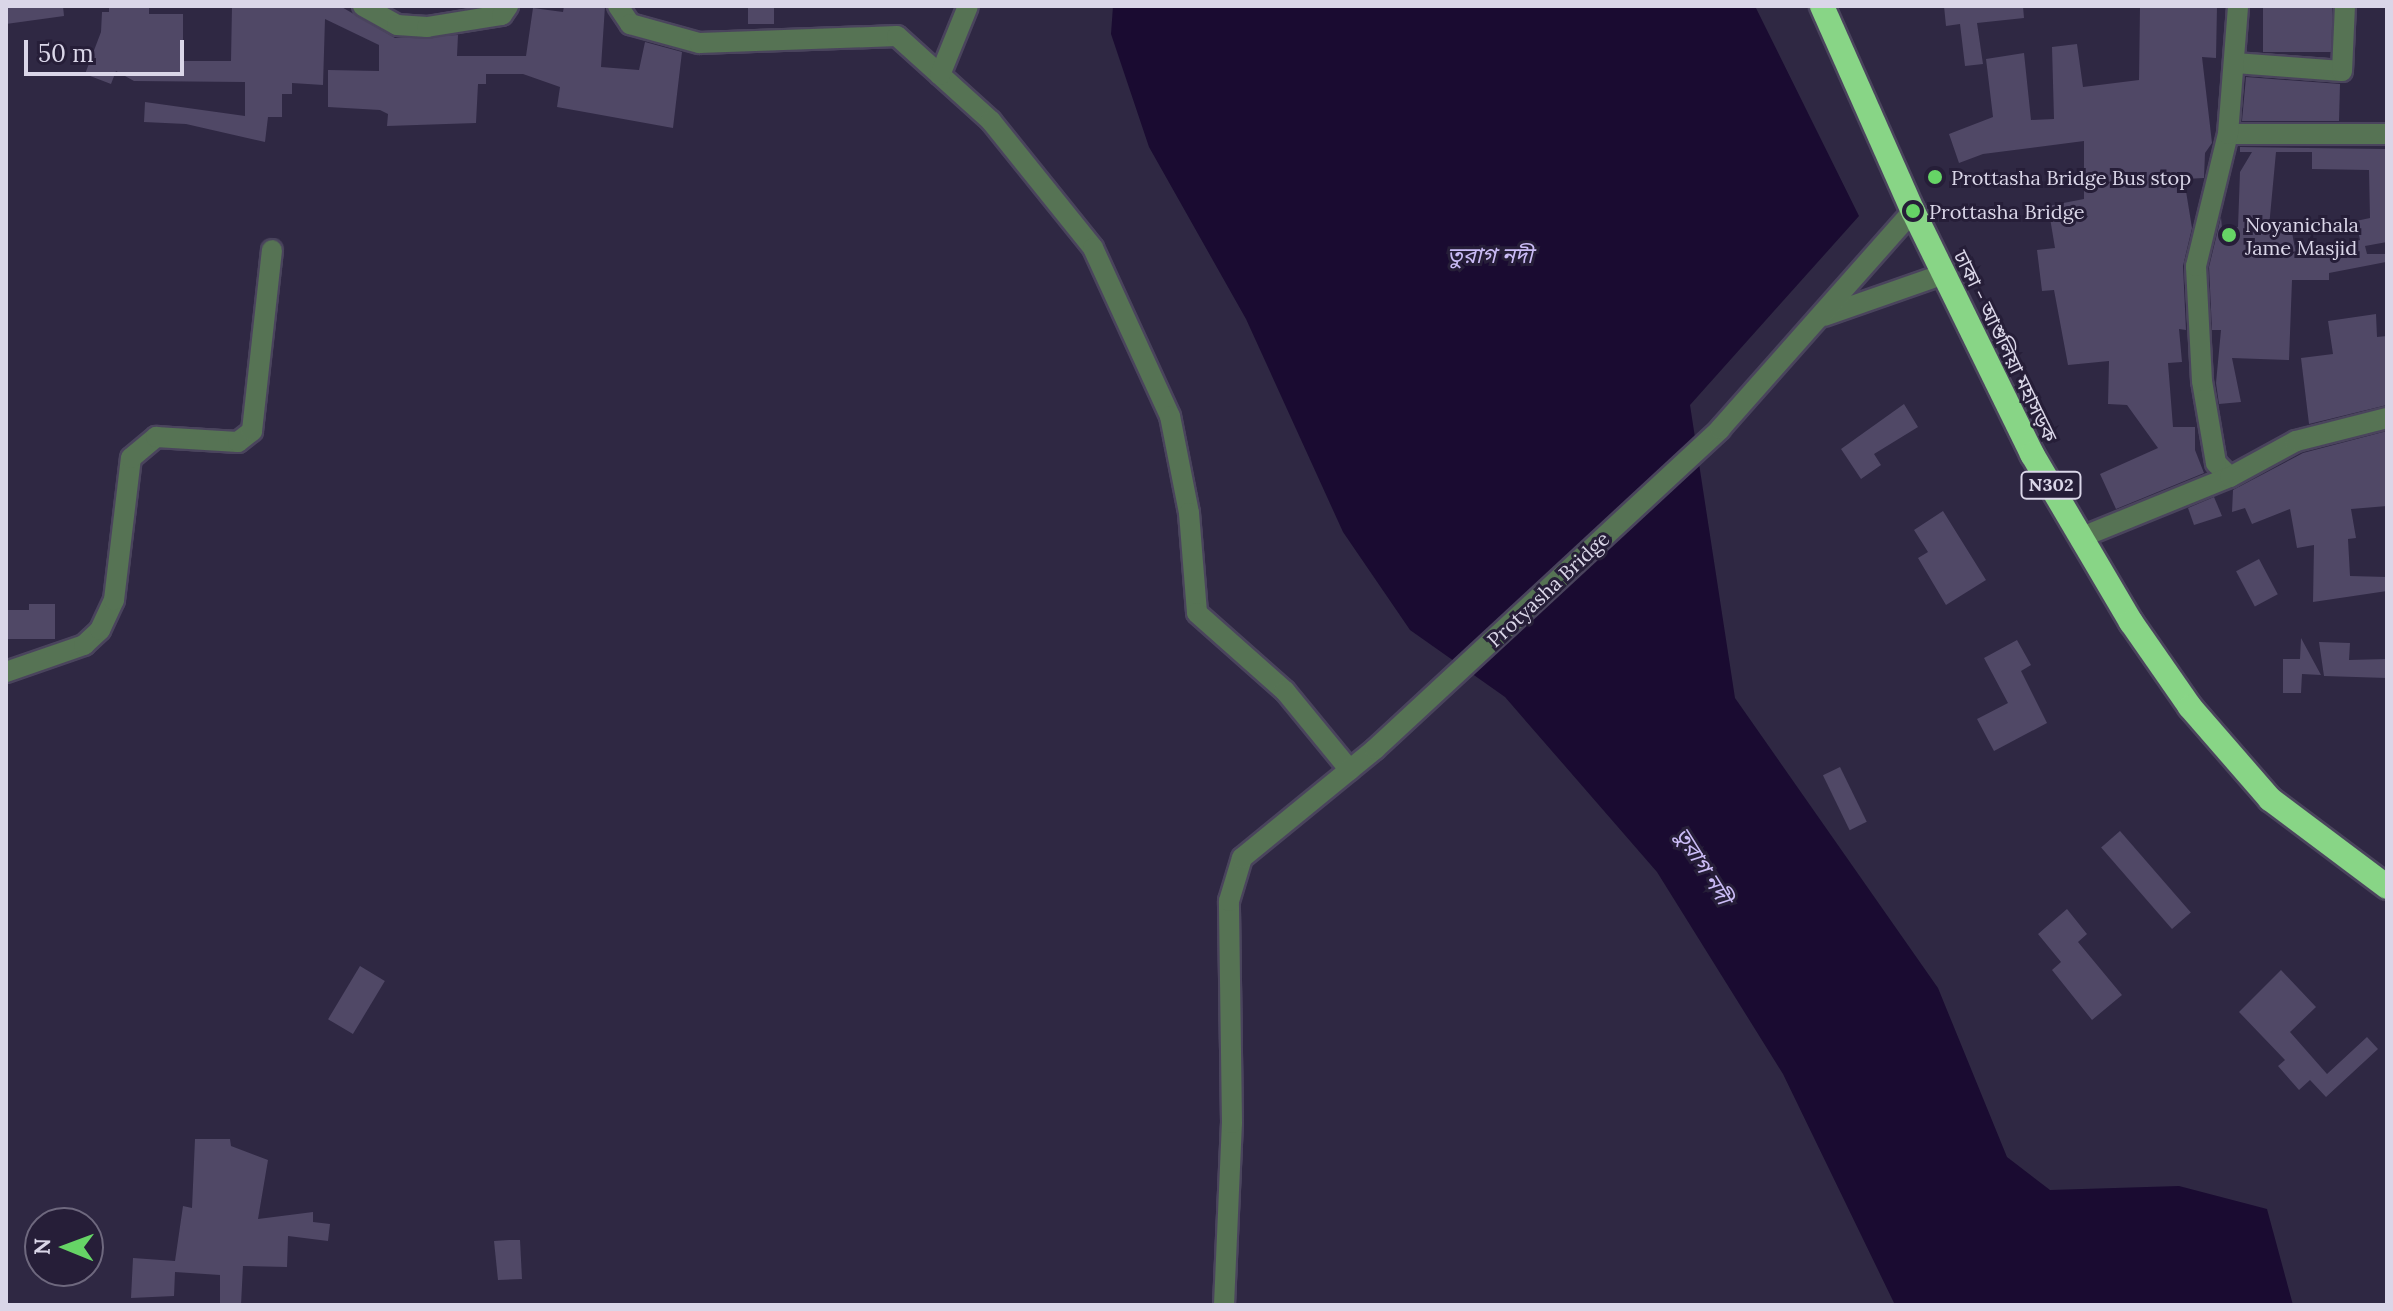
<!DOCTYPE html>
<html>
<head>
<meta charset="utf-8">
<style>
	body { margin:0 }
	#map { position:relative; width:2393px; height:1311px; overflow:hidden; background:#2f2843; font-family:Lora,"Noto Sans Bengali",serif }
	div>[style] { position:absolute }
	.water>* { inset:0; background:#1a0b31 }
	.building>* { inset:0; background:#504866; transform-origin:0 0 }
	.roads { filter:drop-shadow(2px 0 #4a445d) drop-shadow(-2px 0 #4a445d) drop-shadow(0 2px #4a445d) drop-shadow(0 -2px #4a445d) }
	.minor>* { height:20px; margin:-10px; padding:0 10px; transform-origin:10px; border-radius:10px; background:#567354 }
	.highway>* { height:24px; margin:-12px; padding:0 12px; transform-origin:12px; border-radius:12px; background:#88d586 }
	.dots>* { width:22px; height:22px; translate:-50% -50%; box-sizing:border-box; border:4px solid #261e38; border-radius:50% }
	span { translate:-50% -50%; white-space:nowrap; text-align:center; line-height:1.15; -webkit-text-stroke:6px #261e38; paint-order:stroke }
	.shield-label span { padding:2px 6px; background:#261e38; border:2px solid; border-radius:6px; -webkit-text-stroke-width:0 }
	.shield-label { font-size:18px; color:#dad6e8; font-weight:700 }
	.poi-label { font-size:20px; color:#dad6e8 }
	.left { translate:0 -50%; text-align:left }
	.street-label { font-size:20px; color:#dad6e8 }
	.water-label { font-size:22px; color:#cabbf5; font-style:italic }
	.frame { position:absolute; inset:0; border:8px solid #dad6e8; pointer-events:none }
	.north { position:absolute; left:24px; top:1207px; width:80px; height:80px; box-sizing:border-box; background:#261e38; border:2px solid #6e687e; border-radius:50%; rotate:271deg; font-size:22px; font-weight:700; line-height:32px; text-align:center; color:#dad6e8 }
	.north::after { content:''; display:block; margin:auto; width:28px; height:36px; background:#66d466; clip-path:polygon(50% 0,100% 100%,50% 72%,0 100%) }
	.scale { position:absolute; left:24px; top:40px; width:160px; height:36px; box-sizing:border-box; border:4px solid #dad6e8; border-top:0; padding-left:10px; font-size:24px; line-height:28px; white-space:nowrap; color:#dad6e8; -webkit-text-stroke:6px #261e38; paint-order:stroke }
</style>
</head>
<body>
<div id="map">
	<div class="water">
		<i style="clip-path:polygon(1113px 6px,1755px 6px,1859px 216px,1690px 405px,1735px 698px,1938px 988px,2007px 1157px,2050px 1190px,2179px 1186px,2267px 1209px,2293px 1305px,1895px 1305px,1783px 1074px,1657px 872px,1505px 697px,1410px 630px,1343px 532px,1246px 319px,1149px 147px,1111px 34px)"></i>
	</div>
	<div class="building">
		<i style="clip-path:polygon(6px 6px,63px 6px,64px 16px,6px 24px)"></i>
		<i style="clip-path:polygon(109px 6px,149px 6px,149px 14px,183px 14px,183px 61px,231px 61px,232px 6px,340px 6px,395px 38px,458px 35px,457px 56px,526px 56px,533px 8px,563px 12px,564px 6px,605px 6px,601px 67px,639px 70px,645px 42px,682px 52px,673px 128px,557px 107px,560px 87px,523px 74px,486px 74px,486px 84px,478px 84px,476px 123px,387px 126px,388px 114px,380px 110px,328px 107px,328px 70px,379px 71px,379px 45px,325px 19px,323px 85px,292px 83px,292px 94px,282px 94px,282px 117px,268px 117px,265px 142px,186px 124px,144px 122px,145px 102px,245px 116px,245px 82px,134px 81px,116px 71px,111px 84px,85px 74px,101px 32px,102px 12px,109px 12px)"></i>
		<i style="left:748px;top:6px;width:26px;height:18px"></i>
		<i style="clip-path:polygon(1944px 6px,2023px 6px,2024px 18px,1977px 23px,1983px 64px,1965px 66px,1960px 24px,1946px 26px)"></i>
		<i style="clip-path:polygon(2140px 6px,2217px 6px,2216px 58px,2202px 57px,2212px 143px,2205px 153px,2204px 178px,2184px 179px,2192px 228px,2183px 266px,2186px 330px,2179px 329px,2182px 362px,2168px 363px,2173px 427px,2195px 427px,2195px 450px,2204px 473px,2116px 509px,2100px 474px,2158px 448px,2127px 405px,2108px 404px,2109px 361px,2068px 365px,2054px 290px,2042px 291px,2037px 250px,2055px 248px,2048px 206px,2084px 199px,2084px 141px,1983px 154px,1959px 163px,1949px 134px,1993px 117px,1986px 59px,2024px 53px,2031px 120px,2054px 119px,2052px 47px,2077px 44px,2083px 87px,2139px 80px)"></i>
		<i style="left:2263px;top:6px;width:69px;height:46px"></i>
		<i style="clip-path:polygon(2246px 77px,2340px 84px,2339px 121px,2242px 121px)"></i>
		<i style="clip-path:polygon(evenodd,2240px 147px,2386px 149px,2387px 242px,2365px 246px,2367px 254px,2385px 254px,2386px 262px,2329px 273px,2329px 280px,2292px 280px,2289px 360px,2232px 358px,2241px 402px,2219px 404px,2216px 383px,2221px 330px,2212px 330px,2209px 267px,2221px 217px,2222px 228px,2238px 227px,2240px 172px,2252px 152px,2240px 152px,2240px 147px,2276px 152px,2312px 152px,2312px 169px,2369px 170px,2370px 218px,2356px 221px,2360px 240px,2335px 246px,2337px 254px,2296px 254px,2290px 222px,2269px 227px,2276px 152px)"></i>
		<i style="clip-path:polygon(2376px 314px,2377px 337px,2387px 336px,2387px 405px,2309px 424px,2301px 358px,2333px 354px,2328px 321px)"></i>
		<i style="clip-path:polygon(1904px 404px,1918px 427px,1874px 454px,1881px 465px,1861px 479px,1841px 449px)"></i>
		<i style="clip-path:polygon(2387px 431px,2387px 506px,2351px 509px,2356px 538px,2348px 539px,2350px 576px,2387px 577px,2387px 591px,2313px 602px,2314px 545px,2297px 548px,2290px 509px,2252px 524px,2245px 508px,2232px 512px,2233px 490px,2303px 453px)"></i>
		<i style="clip-path:polygon(2214px 497px,2222px 516px,2194px 525px,2188px 508px)"></i>
		<i style="clip-path:polygon(1943px 511px,1986px 580px,1946px 605px,1918px 558px,1928px 552px,1914px 530px)"></i>
		<i style="left:2259px;top:559px;width:40px;height:26px;rotate:62deg"></i>
		<i style="clip-path:polygon(29px 604px,55px 604px,55px 639px,6px 639px,6px 610px,29px 610px)"></i>
		<i style="clip-path:polygon(2301px 638px,2321px 675px,2302px 674px,2301px 693px,2283px 693px,2283px 659px,2300px 659px)"></i>
		<i style="clip-path:polygon(2017px 640px,2031px 665px,2021px 671px,2047px 723px,1994px 751px,1977px 719px,2008px 703px,1984px 658px)"></i>
		<i style="clip-path:polygon(2319px 642px,2350px 643px,2349px 660px,2387px 659px,2387px 678px,2324px 676px)"></i>
		<i style="left:1840px;top:767px;width:61px;height:19px;rotate:64deg"></i>
		<i style="left:2120px;top:831px;width:108px;height:25px;rotate:49deg"></i>
		<i style="clip-path:polygon(2067px 909px,2087px 934px,2078px 942px,2122px 995px,2092px 1020px,2052px 970px,2061px 962px,2038px 934px)"></i>
		<i style="left:360px;top:966px;width:29px;height:62px;rotate:31deg"></i>
		<i style="clip-path:polygon(2281px 970px,2316px 1007px,2290px 1032px,2327px 1074px,2367px 1037px,2378px 1049px,2326px 1097px,2310px 1080px,2299px 1090px,2278px 1066px,2285px 1060px,2239px 1012px)"></i>
		<i style="clip-path:polygon(195px 1139px,230px 1139px,231px 1146px,268px 1160px,258px 1219px,313px 1212px,313px 1222px,330px 1224px,328px 1241px,288px 1236px,287px 1267px,243px 1266px,241px 1305px,220px 1305px,220px 1275px,175px 1272px,174px 1296px,131px 1298px,133px 1258px,175px 1261px,183px 1206px,192px 1208px)"></i>
		<i style="clip-path:polygon(509px 1240px,520px 1240px,522px 1279px,498px 1280px,494px 1241px)"></i>
	</div>
	<div class="roads">
		<div class="minor">
			<i style="left:363px;top:6px;width:39px;rotate:29deg"></i>
			<i style="left:397px;top:25px;width:30px;rotate:4deg"></i>
			<i style="left:427px;top:27px;width:76px;rotate:-9.1deg"></i>
			<i style="left:502px;top:15px;width:11px;rotate:-56deg"></i>
			<i style="left:618px;top:6px;width:22px;rotate:56deg"></i>
			<i style="left:630px;top:24px;width:72px;rotate:15.4deg"></i>
			<i style="left:699px;top:43px;width:198px;rotate:-2deg"></i>
			<i style="left:897px;top:36px;width:127px;rotate:42.1deg"></i>
			<i style="left:991px;top:121px;width:163px;rotate:51.2deg"></i>
			<i style="left:1093px;top:248px;width:185px;rotate:65.4deg"></i>
			<i style="left:1170px;top:416px;width:99px;rotate:78.9deg"></i>
			<i style="left:1189px;top:513px;width:100px;rotate:85.4deg"></i>
			<i style="left:1197px;top:613px;width:118px;rotate:41.6deg"></i>
			<i style="left:1285px;top:691px;width:102px;rotate:50.6deg"></i>
			<i style="left:2235px;top:63px;width:107px;rotate:4.3deg"></i>
			<i style="left:2342px;top:71px;width:65px;rotate:-87.4deg"></i>
			<i style="left:940px;top:75px;width:74px;rotate:-67.9deg"></i>
			<i style="left:2228px;top:134px;width:159px"></i>
			<i style="left:1824px;top:316px;width:127px;rotate:-19.3deg"></i>
			<i style="left:2230px;top:477px;width:20px;rotate:-135deg"></i>
			<i style="left:2216px;top:463px;width:83px;rotate:-99.7deg"></i>
			<i style="left:2202px;top:381px;width:115px;rotate:-93deg"></i>
			<i style="left:2196px;top:266px;width:136px;rotate:-76.4deg"></i>
			<i style="left:2228px;top:134px;width:128px;rotate:-85.5deg"></i>
			<i style="left:2082px;top:537px;width:160px;rotate:-22.1deg"></i>
			<i style="left:2230px;top:477px;width:75px;rotate:-28.6deg"></i>
			<i style="left:2296px;top:441px;width:94px;rotate:-14.2deg"></i>
			<i style="left:6px;top:672px;width:83px;rotate:-19.1deg"></i>
			<i style="left:84px;top:645px;width:22px;rotate:-43deg"></i>
			<i style="left:100px;top:630px;width:33px;rotate:-65deg"></i>
			<i style="left:114px;top:600px;width:143px;rotate:-83.2deg"></i>
			<i style="left:131px;top:458px;width:33px;rotate:-40deg"></i>
			<i style="left:156px;top:437px;width:82px;rotate:3.5deg"></i>
			<i style="left:238px;top:442px;width:18px;rotate:-38deg"></i>
			<i style="left:252px;top:431px;width:182px;rotate:-83.7deg"></i>
			<i style="left:1224px;top:1305px;width:182px;rotate:-87.5deg"></i>
			<i style="left:1232px;top:1123px;width:222px;rotate:-90.8deg"></i>
			<i style="left:1229px;top:901px;width:45px;rotate:-73.2deg"></i>
			<i style="left:1242px;top:858px;width:172px;rotate:-39.3deg"></i>
			<i style="left:1375px;top:749px;width:471px;rotate:-42.8deg"></i>
			<i style="left:1720px;top:429px;width:291px;rotate:-48.5deg"></i>
		</div>
		<div class="highway">
			<i style="left:1822px;top:6px;width:224px;rotate:66.1deg"></i>
			<i style="left:1913px;top:211px;width:271px;rotate:63.9deg"></i>
			<i style="left:2032px;top:454px;width:195px;rotate:59.5deg"></i>
			<i style="left:2131px;top:622px;width:103px;rotate:55.2deg"></i>
			<i style="left:2190px;top:707px;width:122px;rotate:49deg"></i>
			<i style="left:2270px;top:799px;width:146px;rotate:36.9deg"></i>
		</div>
	</div>
	<div class="dots">
		<i style="left:1935px;top:177px;background:#66d466"></i>
		<i style="left:1913px;top:211px;background:#66d466"></i>
		<i style="left:2229px;top:235px;background:#66d466"></i>
	</div>
	<div class="shield-label">
		<span style="left:2051px;top:485px">N302</span>
	</div>
	<div class="poi-label">
		<span class="left" style="left:1951px;top:177px">Prottasha Bridge Bus stop</span>
		<span class="left" style="left:1929px;top:211px">Prottasha Bridge</span>
		<span class="left" style="left:2245px;top:236px">Noyanichala<br>Jame Masjid</span>
	</div>
	<div class="street-label">
		<span style="left:2006px;top:346px;rotate:64deg">ঢাকা - আশুলিয়া মহাসড়ক</span>
		<span style="left:1548px;top:589px;rotate:-43deg">Protyasha Bridge</span>
	</div>
	<div class="water-label">
		<span style="left:1490px;top:256px">তুরাগ নদী</span>
		<span style="left:1703px;top:866px;rotate:58deg">তুরাগ নদী</span>
	</div>
	<div class="frame"></div>
	<div class="north">N</div>
	<div class="scale">50 m</div>
</div>
</body>
</html>
